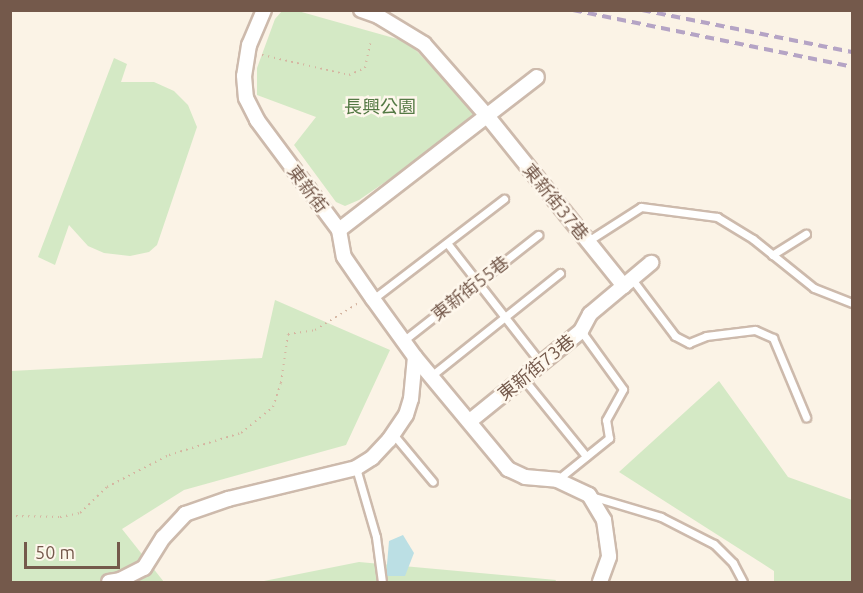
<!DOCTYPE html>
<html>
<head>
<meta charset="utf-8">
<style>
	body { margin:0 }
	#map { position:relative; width:863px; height:593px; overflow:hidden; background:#fbf3e6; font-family:Ubuntu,"Noto Sans TC",sans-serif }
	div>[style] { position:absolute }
	.green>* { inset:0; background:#d4e9c5 }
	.water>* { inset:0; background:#bbdfe4 }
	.path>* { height:2px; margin-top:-1px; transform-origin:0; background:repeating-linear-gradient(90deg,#d5b5a1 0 1.5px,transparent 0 6px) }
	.roads { filter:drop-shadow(2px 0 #cdbaac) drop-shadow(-2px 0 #cdbaac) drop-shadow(0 2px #cdbaac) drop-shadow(0 -2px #cdbaac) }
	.lane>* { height:7px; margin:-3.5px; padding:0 3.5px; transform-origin:3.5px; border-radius:3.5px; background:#fff }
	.street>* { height:14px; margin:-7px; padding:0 7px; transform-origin:7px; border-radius:7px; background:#fff }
	.rail>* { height:4px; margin-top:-2px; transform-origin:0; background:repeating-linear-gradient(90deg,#b5a4c5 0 9px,transparent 0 15px) }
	span { translate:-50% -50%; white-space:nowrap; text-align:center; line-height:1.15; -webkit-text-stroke:5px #fef7ec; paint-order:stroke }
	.park-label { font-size:18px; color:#547944 }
	.street-label { font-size:18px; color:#74594b }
	.frame { position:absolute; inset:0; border:12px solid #74594b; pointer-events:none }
	.scale { position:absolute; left:24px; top:542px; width:96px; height:27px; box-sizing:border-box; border:3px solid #74594b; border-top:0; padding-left:8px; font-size:18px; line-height:21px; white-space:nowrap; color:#74594b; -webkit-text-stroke:4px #fef7ec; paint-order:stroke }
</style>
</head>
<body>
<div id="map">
	<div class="green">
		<i style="clip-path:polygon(282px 11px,298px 11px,408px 42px,480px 117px,359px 200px,345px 206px,336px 202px,294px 145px,316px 117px,257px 95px,257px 68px,275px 19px)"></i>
		<i style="clip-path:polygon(114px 58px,127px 64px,121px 82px,154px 82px,174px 91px,188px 105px,197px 127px,157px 245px,149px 252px,130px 256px,104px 253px,88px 246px,69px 225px,55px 265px,38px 257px)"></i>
		<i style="clip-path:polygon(275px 300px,390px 350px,346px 445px,184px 490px,122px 529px,164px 582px,11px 582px,11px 371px,262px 358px)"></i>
		<i style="clip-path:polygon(719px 381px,788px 477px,852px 500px,852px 582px,774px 582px,774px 571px,619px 472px)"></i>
		<i style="clip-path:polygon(359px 562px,556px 580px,555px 582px,259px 582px)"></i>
	</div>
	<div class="water">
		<i style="clip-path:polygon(403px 535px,414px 553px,405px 576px,386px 576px,389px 541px)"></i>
	</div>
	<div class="path">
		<i style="left:262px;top:55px;width:89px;rotate:12.9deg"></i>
		<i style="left:349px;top:75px;width:17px;rotate:-24deg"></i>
		<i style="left:365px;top:68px;width:25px;rotate:-78deg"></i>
		<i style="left:10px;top:516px;width:50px;rotate:1.1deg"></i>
		<i style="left:60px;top:517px;width:20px;rotate:-11deg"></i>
		<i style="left:80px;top:513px;width:37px;rotate:-44deg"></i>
		<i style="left:107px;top:487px;width:70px;rotate:-27.3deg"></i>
		<i style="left:169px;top:455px;width:75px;rotate:-17deg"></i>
		<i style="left:241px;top:433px;width:41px;rotate:-39.1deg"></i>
		<i style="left:273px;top:407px;width:25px;rotate:-72deg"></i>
		<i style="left:281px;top:383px;width:49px;rotate:-81.9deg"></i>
		<i style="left:288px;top:334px;width:27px;rotate:-8deg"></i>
		<i style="left:315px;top:330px;width:53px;rotate:-31.9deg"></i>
	</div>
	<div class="roads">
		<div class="lane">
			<i style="left:588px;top:241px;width:63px;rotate:-32.7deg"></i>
			<i style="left:641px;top:207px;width:77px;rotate:7.5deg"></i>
			<i style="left:717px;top:217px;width:42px;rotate:31.4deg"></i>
			<i style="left:753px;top:239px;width:78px;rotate:38.8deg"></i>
			<i style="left:814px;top:288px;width:41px;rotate:21.5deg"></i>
			<i style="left:447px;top:243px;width:151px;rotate:52deg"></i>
			<i style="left:772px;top:255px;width:40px;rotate:-32deg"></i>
			<i style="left:632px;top:279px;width:71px;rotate:53deg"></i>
			<i style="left:675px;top:336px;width:16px;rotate:27deg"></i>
			<i style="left:689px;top:343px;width:18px;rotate:-22deg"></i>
			<i style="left:706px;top:336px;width:49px;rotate:-7deg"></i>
			<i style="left:755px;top:330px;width:20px;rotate:24deg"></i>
			<i style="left:773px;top:338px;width:86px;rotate:67.3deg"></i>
			<i style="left:373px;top:299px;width:165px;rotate:-37.4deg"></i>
			<i style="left:403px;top:341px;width:172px;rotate:-38.1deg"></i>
			<i style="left:431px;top:376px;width:165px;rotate:-38.6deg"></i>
			<i style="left:522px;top:377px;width:102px;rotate:51deg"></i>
			<i style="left:393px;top:434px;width:62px;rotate:50.2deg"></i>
			<i style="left:356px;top:468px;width:72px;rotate:73.8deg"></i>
			<i style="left:376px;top:537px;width:45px;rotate:82.4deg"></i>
			<i style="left:557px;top:480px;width:67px;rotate:-38.9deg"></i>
			<i style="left:609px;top:438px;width:18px;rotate:-99deg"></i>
			<i style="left:606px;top:420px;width:35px;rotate:-61deg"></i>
			<i style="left:623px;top:389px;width:72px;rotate:-125.9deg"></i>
			<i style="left:591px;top:496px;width:73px;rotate:16.7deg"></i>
			<i style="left:661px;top:517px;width:59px;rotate:27deg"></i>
			<i style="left:714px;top:544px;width:27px;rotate:45deg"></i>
			<i style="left:733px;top:563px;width:21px;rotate:62deg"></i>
		</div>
		<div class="street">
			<i style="left:264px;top:10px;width:38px;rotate:113deg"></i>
			<i style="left:249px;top:45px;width:31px;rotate:99deg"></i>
			<i style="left:244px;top:76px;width:22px;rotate:85deg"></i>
			<i style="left:246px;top:98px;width:25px;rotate:63deg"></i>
			<i style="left:257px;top:120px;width:137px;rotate:53.3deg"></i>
			<i style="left:339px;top:230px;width:27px;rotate:80deg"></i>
			<i style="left:344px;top:257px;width:51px;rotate:55.4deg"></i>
			<i style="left:373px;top:299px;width:72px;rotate:54.1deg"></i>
			<i style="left:415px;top:357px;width:146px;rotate:50.3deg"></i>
			<i style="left:508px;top:469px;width:19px;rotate:25deg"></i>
			<i style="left:525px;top:477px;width:32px;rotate:5deg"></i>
			<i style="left:557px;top:480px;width:35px;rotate:25deg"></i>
			<i style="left:589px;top:495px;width:29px;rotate:59deg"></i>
			<i style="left:604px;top:520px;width:37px;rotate:82deg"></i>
			<i style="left:609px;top:557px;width:27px;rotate:110deg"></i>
			<i style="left:361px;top:10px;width:18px;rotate:19deg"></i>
			<i style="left:378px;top:16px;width:54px;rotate:31.3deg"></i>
			<i style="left:424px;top:44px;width:97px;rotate:48.8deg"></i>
			<i style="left:488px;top:117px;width:217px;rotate:51.2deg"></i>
			<i style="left:339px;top:230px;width:250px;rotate:-37.7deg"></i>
			<i style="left:470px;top:421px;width:143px;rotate:-39deg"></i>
			<i style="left:581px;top:331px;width:19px;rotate:-62deg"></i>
			<i style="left:590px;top:314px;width:80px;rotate:-39.9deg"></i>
			<i style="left:109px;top:582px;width:11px;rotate:-10deg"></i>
			<i style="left:120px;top:580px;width:27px;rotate:-27deg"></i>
			<i style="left:144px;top:568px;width:36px;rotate:-58deg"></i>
			<i style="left:163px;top:538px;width:33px;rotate:-47deg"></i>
			<i style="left:185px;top:514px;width:46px;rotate:-19.2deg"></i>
			<i style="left:228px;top:499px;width:132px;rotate:-13.6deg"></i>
			<i style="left:356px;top:468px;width:19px;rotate:-32deg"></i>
			<i style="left:372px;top:458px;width:25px;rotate:-47deg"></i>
			<i style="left:389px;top:440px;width:30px;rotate:-56deg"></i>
			<i style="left:406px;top:415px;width:17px;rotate:-73deg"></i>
			<i style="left:411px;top:399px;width:42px;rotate:-84.6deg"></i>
		</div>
	</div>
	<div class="rail">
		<i style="left:573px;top:10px;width:285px;rotate:11.5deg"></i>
		<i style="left:642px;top:10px;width:214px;rotate:11.3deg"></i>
	</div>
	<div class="park-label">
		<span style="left:380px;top:106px">長興公園</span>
	</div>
	<div class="street-label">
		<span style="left:308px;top:189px;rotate:53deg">東新街</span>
		<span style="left:556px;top:202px;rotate:51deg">東新街37巷</span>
		<span style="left:470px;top:288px;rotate:-38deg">東新街55巷</span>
		<span style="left:536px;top:367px;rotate:-39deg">東新街73巷</span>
	</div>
	<div class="frame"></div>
	<div class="scale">50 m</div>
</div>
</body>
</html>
